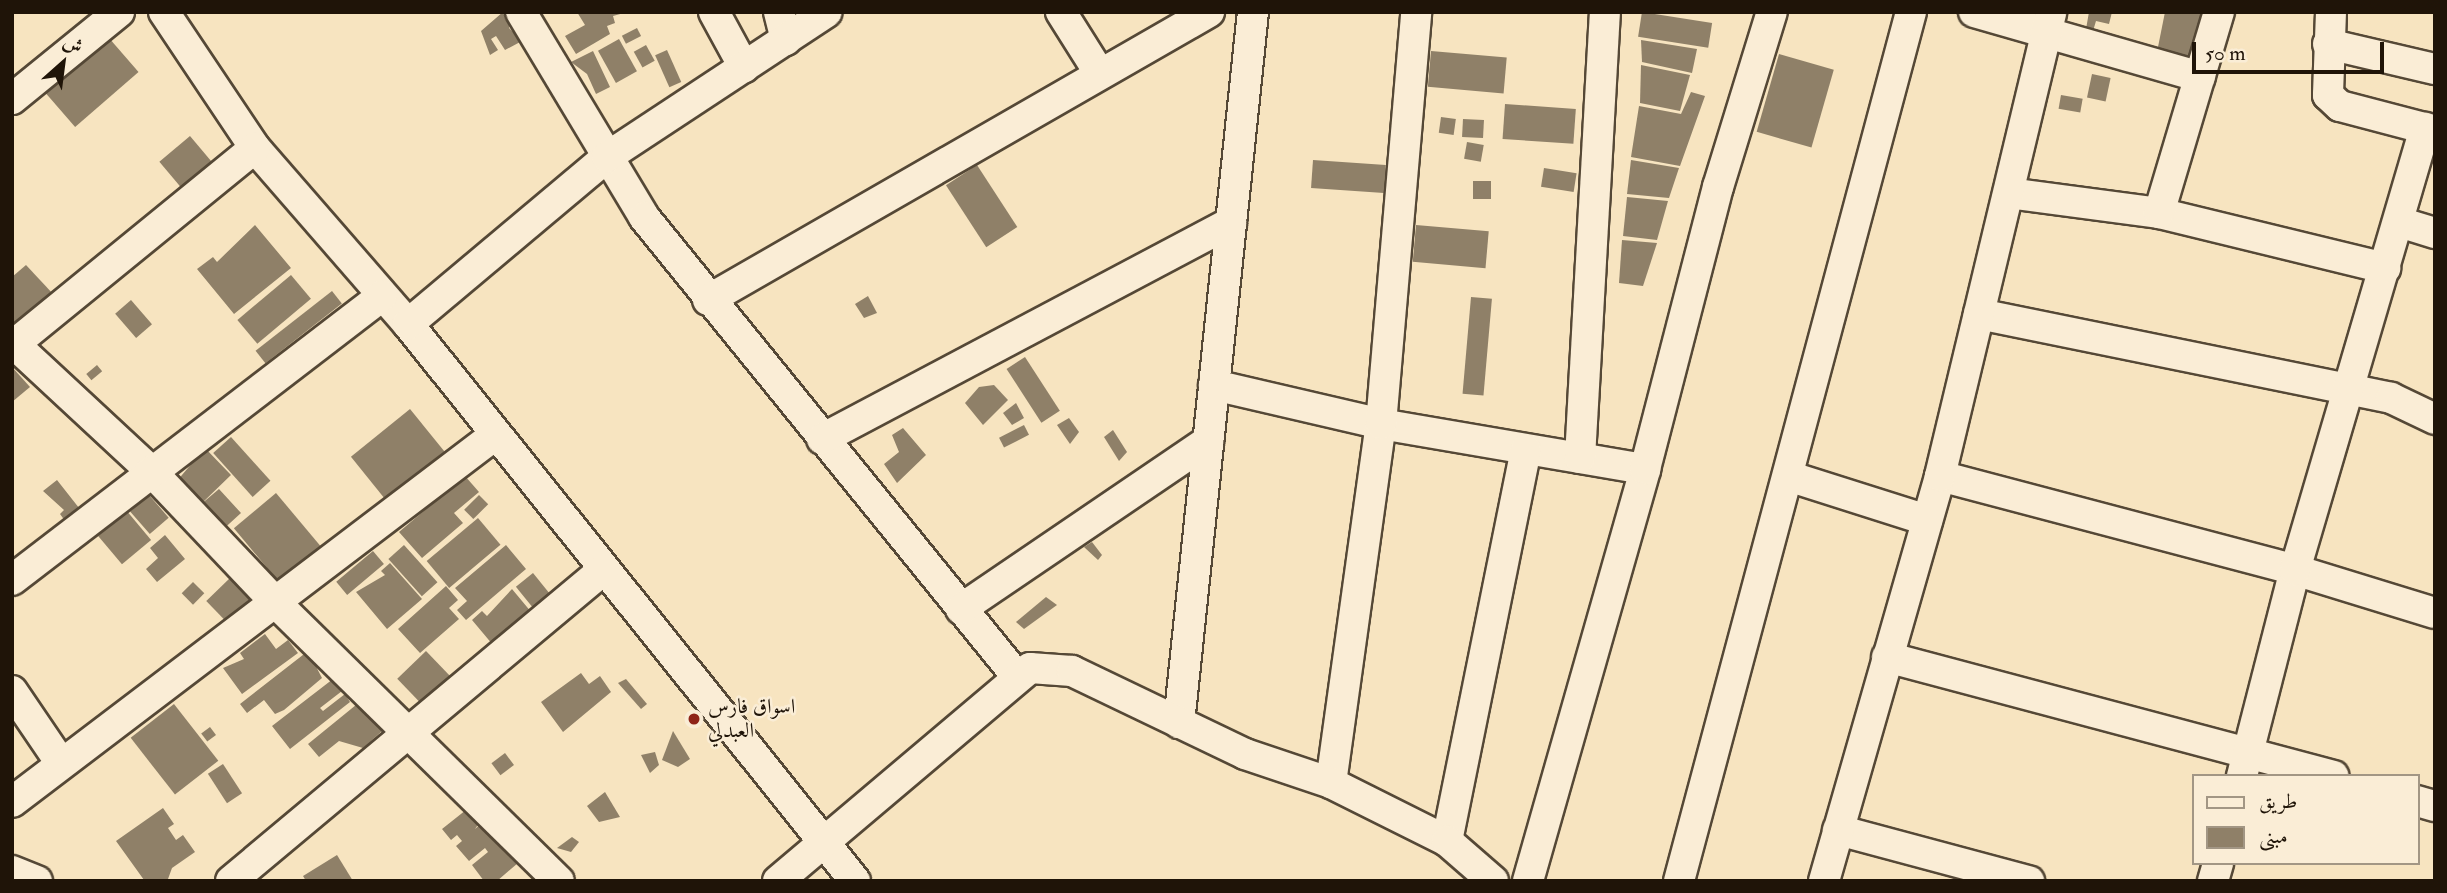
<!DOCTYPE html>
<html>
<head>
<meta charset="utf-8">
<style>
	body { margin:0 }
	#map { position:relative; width:2447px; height:893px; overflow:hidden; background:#f7e4c0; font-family:"IM FELL Double Pica",Amiri,serif }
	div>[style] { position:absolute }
	.building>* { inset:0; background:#8f8068; transform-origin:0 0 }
	.roads { filter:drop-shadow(2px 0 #554836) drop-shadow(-2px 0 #554836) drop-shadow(0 2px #554836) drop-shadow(0 -2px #554836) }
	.minor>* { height:30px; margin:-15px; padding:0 15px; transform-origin:15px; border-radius:15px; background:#faedd6 }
	.dots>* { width:19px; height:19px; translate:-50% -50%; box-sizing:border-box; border:4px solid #faedd6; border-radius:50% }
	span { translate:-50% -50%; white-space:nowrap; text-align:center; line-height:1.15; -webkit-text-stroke:5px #faedd6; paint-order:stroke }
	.poi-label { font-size:21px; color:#1f1408 }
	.left { translate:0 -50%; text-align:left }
	.frame { position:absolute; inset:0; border:14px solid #1f1408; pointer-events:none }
	.legend { position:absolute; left:2192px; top:774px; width:228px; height:91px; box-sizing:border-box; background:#faedd6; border:2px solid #a29684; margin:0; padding:9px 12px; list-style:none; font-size:21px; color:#1f1408 }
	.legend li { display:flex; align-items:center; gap:14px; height:35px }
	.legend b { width:35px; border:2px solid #a29684 }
	.north { position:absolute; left:28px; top:28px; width:70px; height:70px; -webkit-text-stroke:5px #faedd6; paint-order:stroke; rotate:28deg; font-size:19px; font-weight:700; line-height:28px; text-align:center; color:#1f1408 }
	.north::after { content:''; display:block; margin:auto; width:24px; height:32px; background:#1f1408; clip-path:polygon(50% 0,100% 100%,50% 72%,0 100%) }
	.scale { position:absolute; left:2192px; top:42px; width:192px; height:32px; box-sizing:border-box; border:4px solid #1f1408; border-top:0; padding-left:9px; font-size:21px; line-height:24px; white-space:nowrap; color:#1f1408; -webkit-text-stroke:5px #faedd6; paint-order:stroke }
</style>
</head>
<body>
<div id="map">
	<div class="building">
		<i style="clip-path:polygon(503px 12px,513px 12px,509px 28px,522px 41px,505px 50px,496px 36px,491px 39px,498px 50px,490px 55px,481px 31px)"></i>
		<i style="clip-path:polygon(577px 12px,624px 12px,624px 13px,613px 16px,615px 23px,607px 26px,610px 34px,576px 54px,565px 36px,585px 25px)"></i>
		<i style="left:1642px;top:12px;width:71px;height:25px;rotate:9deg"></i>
		<i style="clip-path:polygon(2089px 12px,2112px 12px,2109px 24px,2096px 21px,2093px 31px,2086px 29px)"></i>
		<i style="clip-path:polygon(2165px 12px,2206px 13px,2196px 60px,2157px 52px)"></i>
		<i style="left:637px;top:28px;width:9px;height:17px;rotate:63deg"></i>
		<i style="left:109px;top:38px;width:45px;height:84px;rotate:49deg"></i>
		<i style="left:619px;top:39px;width:37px;height:24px;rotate:61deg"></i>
		<i style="clip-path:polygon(1641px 40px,1697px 49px,1692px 73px,1642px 62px)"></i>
		<i style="left:646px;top:45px;width:18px;height:14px;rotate:61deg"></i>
		<i style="left:667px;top:50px;width:35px;height:13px;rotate:66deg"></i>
		<i style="clip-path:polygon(593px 51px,610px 87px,596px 94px,587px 74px,571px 62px)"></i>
		<i style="left:1431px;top:51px;width:76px;height:36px;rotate:5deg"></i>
		<i style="left:1779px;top:54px;width:57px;height:81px;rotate:16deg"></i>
		<i style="clip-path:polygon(1641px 65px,1690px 75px,1680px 111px,1640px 103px)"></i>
		<i style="left:2092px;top:74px;width:19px;height:24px;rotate:12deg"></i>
		<i style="clip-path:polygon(1691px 92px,1705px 96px,1680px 166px,1631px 157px,1639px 106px,1681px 114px)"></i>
		<i style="left:2061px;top:95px;width:22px;height:14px;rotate:10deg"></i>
		<i style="left:1505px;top:104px;width:71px;height:35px;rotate:4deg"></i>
		<i style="left:1441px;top:117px;width:15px;height:16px;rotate:8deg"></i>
		<i style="left:1463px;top:119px;width:21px;height:18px;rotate:3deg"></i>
		<i style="left:190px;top:136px;width:38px;height:40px;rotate:50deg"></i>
		<i style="left:1467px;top:142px;width:17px;height:17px;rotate:10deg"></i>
		<i style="left:1313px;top:160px;width:73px;height:28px;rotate:4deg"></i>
		<i style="clip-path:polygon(1631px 160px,1679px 168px,1669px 198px,1627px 194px)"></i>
		<i style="left:977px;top:165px;width:74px;height:37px;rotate:57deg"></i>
		<i style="left:1544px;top:168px;width:33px;height:19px;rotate:9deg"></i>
		<i style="left:1473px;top:181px;width:18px;height:18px"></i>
		<i style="clip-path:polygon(1627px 197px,1668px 201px,1657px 240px,1623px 236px)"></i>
		<i style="clip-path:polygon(255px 225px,291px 268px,234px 314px,197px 269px,213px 257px,217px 262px)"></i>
		<i style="left:1416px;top:225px;width:73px;height:37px;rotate:5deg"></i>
		<i style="clip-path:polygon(1622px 240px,1657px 243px,1643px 286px,1619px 283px)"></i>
		<i style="clip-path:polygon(26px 265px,54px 295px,18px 326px,12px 320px,12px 277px)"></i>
		<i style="left:291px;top:275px;width:31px;height:70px;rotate:50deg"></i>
		<i style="left:332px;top:291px;width:16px;height:97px;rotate:52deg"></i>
		<i style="clip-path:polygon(868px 296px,877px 313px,864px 318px,855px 304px)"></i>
		<i style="left:1471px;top:297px;width:21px;height:97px;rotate:5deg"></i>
		<i style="left:131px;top:300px;width:32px;height:21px;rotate:49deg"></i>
		<i style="left:1025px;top:357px;width:64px;height:22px;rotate:57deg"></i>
		<i style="left:97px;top:365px;width:8px;height:14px;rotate:50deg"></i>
		<i style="clip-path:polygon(12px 367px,30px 387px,12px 402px)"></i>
		<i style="clip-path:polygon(994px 385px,1008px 400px,983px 425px,965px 403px,979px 387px)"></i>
		<i style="clip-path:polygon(1016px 403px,1024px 418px,1012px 425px,1003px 413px)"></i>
		<i style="left:410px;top:409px;width:57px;height:76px;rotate:51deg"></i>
		<i style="clip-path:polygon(1069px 418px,1079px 432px,1070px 444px,1057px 425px)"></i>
		<i style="left:1024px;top:425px;width:11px;height:28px;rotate:63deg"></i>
		<i style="clip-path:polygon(903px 428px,926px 455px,897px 483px,884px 464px,899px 452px,892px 435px)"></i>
		<i style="clip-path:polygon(1113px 430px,1127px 452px,1119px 461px,1104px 437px)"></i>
		<i style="left:231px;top:437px;width:59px;height:24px;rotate:48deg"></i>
		<i style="clip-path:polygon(205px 448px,231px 475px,200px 505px,219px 489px,241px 513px,218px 534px,176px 482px)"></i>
		<i style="clip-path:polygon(465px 476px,479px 492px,454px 513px,463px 523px,422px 558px,399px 532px)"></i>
		<i style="clip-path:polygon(57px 480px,83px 513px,68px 525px,60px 514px,64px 510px,43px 491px)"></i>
		<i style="left:276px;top:493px;width:75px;height:55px;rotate:50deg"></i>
		<i style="left:149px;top:495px;width:30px;height:25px;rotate:49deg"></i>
		<i style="left:479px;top:495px;width:13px;height:21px;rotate:45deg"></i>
		<i style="left:126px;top:510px;width:39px;height:38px;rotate:50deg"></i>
		<i style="left:478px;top:518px;width:35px;height:67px;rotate:50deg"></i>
		<i style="clip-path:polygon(165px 535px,185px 559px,157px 582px,146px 569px,158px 558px,150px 548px)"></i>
		<i style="clip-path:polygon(1092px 542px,1102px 555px,1098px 560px,1084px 547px)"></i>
		<i style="left:404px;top:545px;width:50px;height:21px;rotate:48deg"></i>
		<i style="clip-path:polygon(506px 545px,526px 569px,466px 620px,457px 610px,467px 601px,455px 588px)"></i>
		<i style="left:373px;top:551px;width:17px;height:48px;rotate:50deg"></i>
		<i style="clip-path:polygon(390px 563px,422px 599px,387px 629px,356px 592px,385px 575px,381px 571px)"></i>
		<i style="left:533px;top:573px;width:27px;height:22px;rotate:51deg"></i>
		<i style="left:230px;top:578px;width:32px;height:33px;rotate:46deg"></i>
		<i style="left:193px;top:582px;width:16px;height:16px;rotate:45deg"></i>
		<i style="clip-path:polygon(446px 586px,458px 600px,449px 608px,459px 619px,420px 653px,398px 629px)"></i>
		<i style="clip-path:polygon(512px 589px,532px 613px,493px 645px,472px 620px,482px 611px,487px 616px)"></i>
		<i style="clip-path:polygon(1046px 597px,1057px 605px,1024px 629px,1016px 622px)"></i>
		<i style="clip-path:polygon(265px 634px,276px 649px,288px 640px,298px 653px,242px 694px,223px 668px,244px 659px,240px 653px)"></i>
		<i style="clip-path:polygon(308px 651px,322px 678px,284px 710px,275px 714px,264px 700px,247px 713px,240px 704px)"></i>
		<i style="left:426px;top:651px;width:36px;height:40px;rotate:46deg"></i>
		<i style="clip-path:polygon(581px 673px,589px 684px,600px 676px,611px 692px,563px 732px,541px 702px)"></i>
		<i style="clip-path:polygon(333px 679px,342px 691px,320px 708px,323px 711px,345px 694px,350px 702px,290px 749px,272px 726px)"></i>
		<i style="clip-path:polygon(626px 679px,647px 704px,641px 709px,618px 683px)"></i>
		<i style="clip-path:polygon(367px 696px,381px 713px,382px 731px,363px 748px,339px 741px,319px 757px,308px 744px)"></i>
		<i style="left:174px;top:704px;width:72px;height:55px;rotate:52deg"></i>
		<i style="left:210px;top:727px;width:10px;height:11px;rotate:53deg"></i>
		<i style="clip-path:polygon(673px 731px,690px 759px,678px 767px,662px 760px)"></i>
		<i style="clip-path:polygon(655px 752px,659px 765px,650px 773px,641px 755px)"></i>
		<i style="left:505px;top:753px;width:15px;height:17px;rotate:53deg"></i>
		<i style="left:223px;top:764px;width:35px;height:18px;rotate:57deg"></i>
		<i style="clip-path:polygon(605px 792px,620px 817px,599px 822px,587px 806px)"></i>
		<i style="clip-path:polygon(471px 806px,482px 819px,475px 829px,489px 817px,518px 863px,497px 881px,484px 881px,472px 865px,488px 852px,485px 848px,469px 861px,456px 846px,462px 841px,457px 835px,451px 840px,442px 829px)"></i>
		<i style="clip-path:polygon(163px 808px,174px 824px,168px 828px,176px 840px,183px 835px,195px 852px,172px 868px,168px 879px,144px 880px,116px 841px)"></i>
		<i style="clip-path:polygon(572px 837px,579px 842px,571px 852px,557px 848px)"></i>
		<i style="clip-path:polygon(337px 855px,353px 881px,306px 881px,303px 876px)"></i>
	</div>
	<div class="roads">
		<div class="minor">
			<i style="left:164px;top:12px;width:164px;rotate:56.2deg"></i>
			<i style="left:255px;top:148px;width:233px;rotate:49deg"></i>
			<i style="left:408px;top:324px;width:714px;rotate:51.25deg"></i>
			<i style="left:521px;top:12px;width:239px;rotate:59deg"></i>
			<i style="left:644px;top:217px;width:590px;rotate:50.92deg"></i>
			<i style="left:714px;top:12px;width:63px;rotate:61.4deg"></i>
			<i style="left:779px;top:12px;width:29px;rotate:76deg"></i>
			<i style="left:1061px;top:12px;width:73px;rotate:57.8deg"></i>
			<i style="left:1974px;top:12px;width:235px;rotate:16deg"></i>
			<i style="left:2331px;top:12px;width:83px;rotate:92.1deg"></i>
			<i style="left:2328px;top:95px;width:16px;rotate:43deg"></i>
			<i style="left:2340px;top:106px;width:98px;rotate:14.7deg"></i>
			<i style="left:2328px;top:44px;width:110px;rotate:13.2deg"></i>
			<i style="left:12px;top:99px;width:138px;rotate:-39.1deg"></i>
			<i style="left:2009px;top:193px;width:151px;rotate:7.6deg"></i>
			<i style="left:2159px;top:213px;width:233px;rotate:13.7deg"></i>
			<i style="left:2159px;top:213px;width:210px;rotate:-73.4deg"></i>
			<i style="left:2399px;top:222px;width:38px;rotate:17deg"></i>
			<i style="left:708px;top:300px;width:578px;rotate:-29.89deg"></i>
			<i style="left:1979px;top:314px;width:420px;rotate:11.5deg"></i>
			<i style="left:2391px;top:398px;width:49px;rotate:25.5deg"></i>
			<i style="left:408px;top:324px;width:260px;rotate:-40deg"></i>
			<i style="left:607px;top:157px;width:263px;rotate:-33.4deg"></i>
			<i style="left:12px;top:342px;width:190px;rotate:42.9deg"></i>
			<i style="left:151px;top:471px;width:183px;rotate:46.5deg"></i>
			<i style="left:277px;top:604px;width:395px;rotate:44.5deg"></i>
			<i style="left:12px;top:346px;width:313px;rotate:-39.2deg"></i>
			<i style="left:1214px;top:385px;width:171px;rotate:13.1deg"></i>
			<i style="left:1381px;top:424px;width:268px;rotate:9.7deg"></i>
			<i style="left:822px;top:439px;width:463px;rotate:-27.9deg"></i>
			<i style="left:1580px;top:458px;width:447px;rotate:-86.8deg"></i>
			<i style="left:1788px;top:476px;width:146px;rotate:17.6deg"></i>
			<i style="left:1940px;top:476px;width:367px;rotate:14.8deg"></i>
			<i style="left:2295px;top:570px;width:146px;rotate:17.1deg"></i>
			<i style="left:12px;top:580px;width:466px;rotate:-37.5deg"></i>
			<i style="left:961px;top:609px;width:299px;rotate:-34.2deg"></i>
			<i style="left:1887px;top:657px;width:462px;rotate:14.9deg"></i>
			<i style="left:12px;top:691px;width:87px;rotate:55.8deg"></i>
			<i style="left:1179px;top:723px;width:715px;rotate:-84.06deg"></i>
			<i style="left:2242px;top:776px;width:213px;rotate:-75.6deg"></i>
			<i style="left:2295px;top:570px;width:461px;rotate:-73.6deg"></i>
			<i style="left:1331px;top:783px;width:362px;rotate:-82.1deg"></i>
			<i style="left:1381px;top:424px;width:413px;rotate:-85.1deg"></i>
			<i style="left:2417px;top:801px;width:19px;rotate:16deg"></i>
			<i style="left:12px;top:802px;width:607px;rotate:-37.23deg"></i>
			<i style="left:1838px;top:830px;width:198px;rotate:15deg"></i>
			<i style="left:1447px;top:841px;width:399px;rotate:-78.6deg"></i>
			<i style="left:12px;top:871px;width:27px;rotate:22deg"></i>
			<i style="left:231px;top:881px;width:485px;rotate:-39.9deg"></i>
			<i style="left:778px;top:881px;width:330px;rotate:-40.2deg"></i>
			<i style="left:1030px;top:668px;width:42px;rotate:4.1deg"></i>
			<i style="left:1072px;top:671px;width:192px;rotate:25.6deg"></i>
			<i style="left:1245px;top:754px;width:91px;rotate:18.6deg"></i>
			<i style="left:1331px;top:783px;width:130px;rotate:26.6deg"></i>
			<i style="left:1447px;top:841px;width:61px;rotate:41deg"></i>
			<i style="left:1528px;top:881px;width:428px;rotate:-74.1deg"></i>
			<i style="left:1645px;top:469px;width:291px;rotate:-75.5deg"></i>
			<i style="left:1718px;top:187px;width:183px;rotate:-72.9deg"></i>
			<i style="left:1679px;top:881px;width:899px;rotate:-75.05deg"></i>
			<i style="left:1824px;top:881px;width:421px;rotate:-74deg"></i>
			<i style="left:1940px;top:476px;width:477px;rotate:-76.5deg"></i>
			<i style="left:2213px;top:881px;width:19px;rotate:-74deg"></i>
		</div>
	</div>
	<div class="dots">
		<i style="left:694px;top:719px;background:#8f2418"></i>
	</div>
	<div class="poi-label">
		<span class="left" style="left:708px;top:719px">اسواق فارس<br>العبدلي</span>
	</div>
	<div class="frame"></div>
	<ul class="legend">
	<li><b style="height:9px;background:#faedd6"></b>طريق</li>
	<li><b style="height:19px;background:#8f8068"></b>مبنى</li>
	</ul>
	<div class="north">ش</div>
	<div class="scale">50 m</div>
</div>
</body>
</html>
